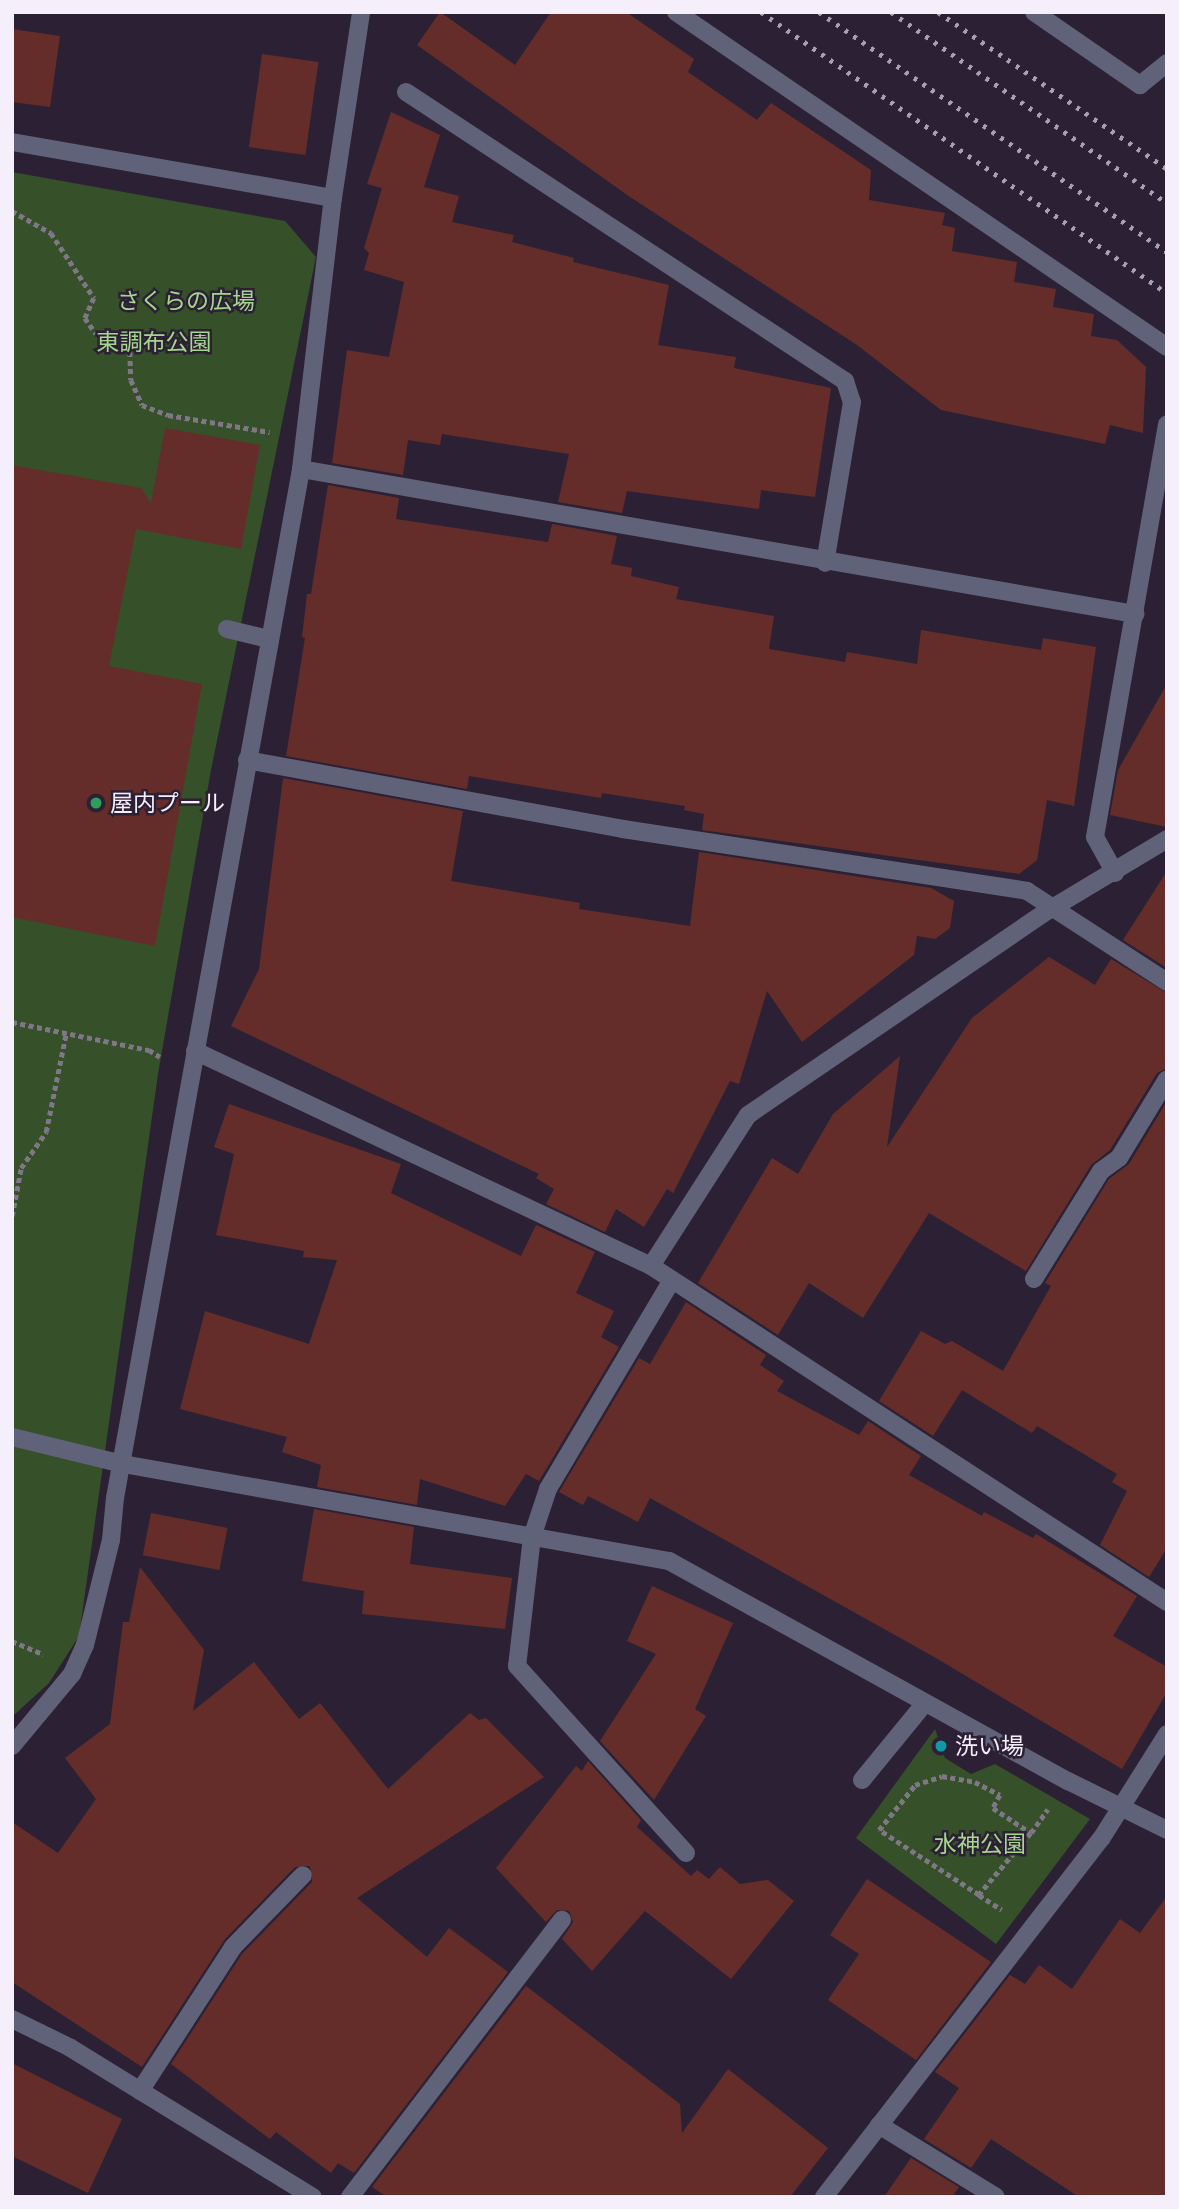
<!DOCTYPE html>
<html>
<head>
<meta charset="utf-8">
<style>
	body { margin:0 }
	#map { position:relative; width:1179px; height:2209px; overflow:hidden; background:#2c2134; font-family:"Space Grotesk","Noto Sans JP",sans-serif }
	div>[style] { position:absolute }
	.green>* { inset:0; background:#36502a }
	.building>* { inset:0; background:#652d2a; transform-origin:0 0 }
	.path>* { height:4.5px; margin-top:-2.25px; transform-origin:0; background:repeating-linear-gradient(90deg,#7f7686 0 5px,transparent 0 8.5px) }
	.minor>* { height:18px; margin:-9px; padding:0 9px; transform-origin:9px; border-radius:9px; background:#606279 }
	.rail>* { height:5px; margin-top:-2.5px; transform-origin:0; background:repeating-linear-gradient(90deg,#a89faf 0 3.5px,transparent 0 10.5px) }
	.dots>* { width:19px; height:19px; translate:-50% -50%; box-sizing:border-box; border:4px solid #2c2134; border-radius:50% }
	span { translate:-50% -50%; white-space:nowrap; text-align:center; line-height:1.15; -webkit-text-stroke:5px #2c2134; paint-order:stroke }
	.park-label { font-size:23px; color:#a4d68e }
	.poi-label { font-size:23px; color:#f5eefb }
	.left { translate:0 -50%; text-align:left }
	.frame { position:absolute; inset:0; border:14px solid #f5eefb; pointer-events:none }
</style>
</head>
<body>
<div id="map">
	<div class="green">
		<i style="clip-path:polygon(12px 172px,285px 221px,316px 257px,211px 770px,158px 1074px,79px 1636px,49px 1683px,13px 1716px)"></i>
		<i style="clip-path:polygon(935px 1729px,945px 1758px,971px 1774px,995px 1764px,1090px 1819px,996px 1944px,856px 1838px)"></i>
	</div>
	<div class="building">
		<i style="clip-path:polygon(440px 12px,515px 65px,551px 12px,626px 12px,694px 59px,688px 72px,757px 120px,771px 103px,871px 170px,869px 200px,945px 213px,942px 225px,955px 228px,952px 251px,1017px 262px,1014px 282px,1056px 289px,1053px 307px,1094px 314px,1091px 336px,1117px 340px,1146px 367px,1143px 433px,1110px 425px,1105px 444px,941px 410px,857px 345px,630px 197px,417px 45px)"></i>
		<i style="clip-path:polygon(12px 29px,60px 36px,50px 107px,12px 102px)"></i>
		<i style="left:262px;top:54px;width:57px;height:94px;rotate:8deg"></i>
		<i style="clip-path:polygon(391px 112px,440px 135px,424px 187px,459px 196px,452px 222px,514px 235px,512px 242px,574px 258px,573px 262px,669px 285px,658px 345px,736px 357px,734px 368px,831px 388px,815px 497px,761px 490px,759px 509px,627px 491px,622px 513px,558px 502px,569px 454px,442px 434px,440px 445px,408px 440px,403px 475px,332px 463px,347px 350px,389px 357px,404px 282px,364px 270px,369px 253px,364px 248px,382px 188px,367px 184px)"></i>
		<i style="clip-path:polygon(165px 428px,260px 445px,241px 549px,136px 529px,109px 666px,202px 684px,155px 946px,12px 917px,12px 465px,141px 488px,151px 503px)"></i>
		<i style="clip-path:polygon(328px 485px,399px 498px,396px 519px,548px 542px,552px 524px,617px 536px,611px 564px,632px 568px,631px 576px,679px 587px,676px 599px,774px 616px,769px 649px,845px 662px,847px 652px,917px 664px,921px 630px,1041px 650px,1043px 638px,1096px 647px,1074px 806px,1047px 800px,1037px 860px,1019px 874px,702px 830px,704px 814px,684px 810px,685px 806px,602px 793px,601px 798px,469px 776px,467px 789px,286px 756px,305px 638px,302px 637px,307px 594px,311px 594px)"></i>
		<i style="clip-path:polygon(1167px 684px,1167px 827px,1110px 815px,1118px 770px)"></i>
		<i style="clip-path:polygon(283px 778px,463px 811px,451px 881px,580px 903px,579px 909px,690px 926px,699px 852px,931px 888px,954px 901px,950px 928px,935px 939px,917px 936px,914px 955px,802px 1042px,767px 991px,739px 1084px,730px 1081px,673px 1193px,667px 1189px,644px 1227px,616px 1209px,605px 1232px,546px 1204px,554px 1189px,536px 1178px,539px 1174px,231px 1026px,259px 969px)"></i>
		<i style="clip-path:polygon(1167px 871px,1167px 968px,1123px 940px)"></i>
		<i style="clip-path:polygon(1049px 957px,1095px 985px,1111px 959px,1167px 993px,1167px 1068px,1157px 1073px,1110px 1150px,1091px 1165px,1026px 1271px,929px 1213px,863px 1318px,809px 1283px,778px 1335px,698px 1283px,772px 1158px,798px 1174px,833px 1114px,900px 1056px,887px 1147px,972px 1018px)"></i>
		<i style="clip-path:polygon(1167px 1101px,1167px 1548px,1149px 1577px,1100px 1545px,1127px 1491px,1112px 1482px,1117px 1474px,1037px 1426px,1032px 1433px,962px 1390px,933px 1436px,879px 1401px,921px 1331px,945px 1344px,952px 1341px,1003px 1371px,1051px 1286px,1045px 1283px,1109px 1179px,1129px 1164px)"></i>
		<i style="clip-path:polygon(229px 1104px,401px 1164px,391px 1193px,521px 1256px,536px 1225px,595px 1252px,576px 1293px,614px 1311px,601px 1337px,619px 1347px,539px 1481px,526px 1474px,505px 1506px,420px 1479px,417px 1505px,317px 1487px,321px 1465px,282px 1452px,287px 1437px,180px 1409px,205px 1311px,309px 1344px,337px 1260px,303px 1257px,304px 1251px,216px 1235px,234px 1154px,214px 1147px)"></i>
		<i style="clip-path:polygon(686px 1302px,766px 1355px,760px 1365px,784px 1381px,777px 1391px,859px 1435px,868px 1421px,921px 1456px,909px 1475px,982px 1516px,984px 1512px,1033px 1538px,1036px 1534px,1137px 1596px,1113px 1636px,1167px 1667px,1167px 1692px,1122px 1769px,936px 1658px,650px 1498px,638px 1522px,588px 1496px,583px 1505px,559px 1492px,639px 1358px,650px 1364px)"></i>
		<i style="clip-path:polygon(314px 1509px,414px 1527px,410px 1564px,512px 1578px,505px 1629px,362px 1614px,364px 1591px,302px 1581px)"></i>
		<i style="left:151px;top:1513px;width:78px;height:43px;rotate:11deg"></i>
		<i style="clip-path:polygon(140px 1567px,204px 1650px,193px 1711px,254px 1662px,299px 1719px,320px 1703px,388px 1789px,470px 1713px,479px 1720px,486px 1718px,544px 1777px,357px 1898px,427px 1957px,449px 1928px,508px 1972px,354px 2173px,338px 2163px,331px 2173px,276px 2132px,270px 2139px,171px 2064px,242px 1954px,312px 1882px,310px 1866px,295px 1867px,225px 1939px,142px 2067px,12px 1982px,12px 1822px,58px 1853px,96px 1799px,65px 1758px,110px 1724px,123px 1622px,129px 1622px)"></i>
		<i style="clip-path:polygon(652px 1586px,733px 1623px,695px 1709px,706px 1716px,654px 1800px,600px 1741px,656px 1654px,627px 1641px)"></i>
		<i style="clip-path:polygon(588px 1761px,641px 1820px,637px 1827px,691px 1876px,697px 1870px,709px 1879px,720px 1867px,740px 1884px,768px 1880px,794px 1901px,731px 1979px,645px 1911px,592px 1971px,562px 1939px,573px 1922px,569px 1911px,557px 1910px,546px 1922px,496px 1868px,576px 1766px,582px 1771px)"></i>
		<i style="clip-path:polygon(867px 1879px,991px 1962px,916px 2060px,828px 2000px,859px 1954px,830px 1935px)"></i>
		<i style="clip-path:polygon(1167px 1896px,1167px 2197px,1079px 2197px,991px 2139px,971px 2168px,924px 2139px,959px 2088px,935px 2072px,1010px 1975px,1025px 1984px,1039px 1965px,1072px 1989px,1120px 1919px,1140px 1933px)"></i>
		<i style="clip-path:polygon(526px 1986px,680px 2104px,682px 2133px,728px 2069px,828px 2148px,790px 2197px,387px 2197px,372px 2187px)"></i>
		<i style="clip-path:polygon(12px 2063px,122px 2119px,88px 2193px,12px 2156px)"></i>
		<i style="clip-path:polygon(911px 2158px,959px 2187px,952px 2197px,884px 2197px)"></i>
	</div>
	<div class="path">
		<i style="left:12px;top:211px;width:45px;rotate:29.4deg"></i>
		<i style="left:51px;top:233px;width:78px;rotate:56.5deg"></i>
		<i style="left:94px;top:298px;width:22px;rotate:114deg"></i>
		<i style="left:85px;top:318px;width:19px;rotate:55deg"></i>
		<i style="left:96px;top:334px;width:20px"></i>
		<i style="left:116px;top:334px;width:23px;rotate:52deg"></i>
		<i style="left:130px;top:352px;width:28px;rotate:88deg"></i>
		<i style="left:131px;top:380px;width:27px;rotate:66deg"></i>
		<i style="left:142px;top:405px;width:28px;rotate:21deg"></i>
		<i style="left:168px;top:415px;width:103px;rotate:9.5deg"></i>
		<i style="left:12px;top:1022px;width:140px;rotate:11.6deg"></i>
		<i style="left:149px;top:1050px;width:13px;rotate:32deg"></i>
		<i style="left:12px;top:1216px;width:49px;rotate:-79.4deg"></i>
		<i style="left:21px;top:1168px;width:44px;rotate:-55.2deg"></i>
		<i style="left:46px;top:1132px;width:100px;rotate:-78.5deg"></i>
		<i style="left:12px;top:1641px;width:34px;rotate:23deg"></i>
		<i style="left:1031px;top:1833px;width:81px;rotate:130deg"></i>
		<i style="left:979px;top:1895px;width:119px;rotate:-147deg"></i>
		<i style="left:879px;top:1830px;width:58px;rotate:-51.3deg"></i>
		<i style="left:915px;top:1785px;width:28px;rotate:-18deg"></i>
		<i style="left:942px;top:1776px;width:34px;rotate:10deg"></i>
		<i style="left:975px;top:1782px;width:28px;rotate:27deg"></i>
		<i style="left:1000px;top:1795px;width:15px;rotate:118deg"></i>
		<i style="left:993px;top:1808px;width:45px;rotate:33.3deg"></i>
		<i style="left:1031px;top:1833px;width:29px;rotate:-55deg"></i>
		<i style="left:979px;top:1895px;width:27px;rotate:33deg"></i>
	</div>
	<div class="minor">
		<i style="left:676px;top:12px;width:594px;rotate:34.3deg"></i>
		<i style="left:1034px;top:12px;width:129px;rotate:34.6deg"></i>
		<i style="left:1140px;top:85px;width:35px;rotate:-39deg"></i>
		<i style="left:406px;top:92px;width:526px;rotate:33.36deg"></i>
		<i style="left:845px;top:381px;width:22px;rotate:72deg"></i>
		<i style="left:852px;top:402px;width:163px;rotate:99.5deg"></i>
		<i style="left:12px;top:142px;width:326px;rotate:9.9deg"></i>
		<i style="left:301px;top:469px;width:847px;rotate:9.86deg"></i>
		<i style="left:227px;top:629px;width:43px;rotate:13.4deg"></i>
		<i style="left:247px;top:760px;width:382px;rotate:10.4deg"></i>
		<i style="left:623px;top:829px;width:409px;rotate:8.7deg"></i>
		<i style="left:1027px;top:891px;width:167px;rotate:33deg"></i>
		<i style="left:1115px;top:873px;width:41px;rotate:-119.1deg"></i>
		<i style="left:1095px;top:837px;width:419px;rotate:-80.1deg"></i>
		<i style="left:195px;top:1051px;width:504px;rotate:25.24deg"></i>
		<i style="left:651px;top:1266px;width:616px;rotate:33.07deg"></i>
		<i style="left:651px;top:1266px;width:179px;rotate:-57.3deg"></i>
		<i style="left:748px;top:1115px;width:364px;rotate:-34.3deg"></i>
		<i style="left:1049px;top:910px;width:138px;rotate:-31deg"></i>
		<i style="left:1034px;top:1279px;width:127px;rotate:-58.2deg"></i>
		<i style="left:1101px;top:1171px;width:22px;rotate:-36deg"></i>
		<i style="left:1119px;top:1158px;width:92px;rotate:-58.7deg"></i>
		<i style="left:672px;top:1280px;width:243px;rotate:120.7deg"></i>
		<i style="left:548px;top:1489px;width:51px;rotate:108.4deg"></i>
		<i style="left:532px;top:1537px;width:130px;rotate:96.6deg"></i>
		<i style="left:517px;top:1666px;width:252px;rotate:47.9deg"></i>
		<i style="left:12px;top:1437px;width:114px;rotate:13.7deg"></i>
		<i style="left:123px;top:1464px;width:555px;rotate:10.07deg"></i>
		<i style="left:669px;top:1561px;width:456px;rotate:28.9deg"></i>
		<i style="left:1068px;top:1781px;width:110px;rotate:26.3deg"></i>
		<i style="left:12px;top:1746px;width:94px;rotate:-50.2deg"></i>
		<i style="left:72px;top:1674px;width:32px;rotate:-66deg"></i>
		<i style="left:85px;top:1645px;width:108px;rotate:-76.1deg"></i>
		<i style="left:111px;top:1540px;width:42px;rotate:-84.6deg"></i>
		<i style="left:115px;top:1498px;width:1046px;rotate:-79.75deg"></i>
		<i style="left:301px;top:469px;width:273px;rotate:-83.3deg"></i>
		<i style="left:333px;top:198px;width:188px;rotate:-81.4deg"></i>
		<i style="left:862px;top:1780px;width:99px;rotate:-50.7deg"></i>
		<i style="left:12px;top:2019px;width:64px;rotate:26.2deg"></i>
		<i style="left:69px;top:2047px;width:286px;rotate:31.6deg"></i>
		<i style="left:140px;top:2091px;width:171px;rotate:-57.1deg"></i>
		<i style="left:233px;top:1947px;width:100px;rotate:-45.8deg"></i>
		<i style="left:879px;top:2125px;width:137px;rotate:31.6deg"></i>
		<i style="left:350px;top:2197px;width:349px;rotate:-52.6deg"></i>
		<i style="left:824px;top:2197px;width:453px;rotate:-52.3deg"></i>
		<i style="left:1101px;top:1839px;width:124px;rotate:-57.8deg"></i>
	</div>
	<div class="rail">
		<i style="left:761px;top:12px;width:494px;rotate:34.7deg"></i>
		<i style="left:819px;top:12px;width:423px;rotate:34.6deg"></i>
		<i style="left:891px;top:12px;width:336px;rotate:34.7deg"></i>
		<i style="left:938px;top:12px;width:278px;rotate:34.4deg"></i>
	</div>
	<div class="dots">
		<i style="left:96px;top:803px;background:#2e9e5b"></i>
		<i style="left:941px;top:1746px;background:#0f9aa8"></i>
	</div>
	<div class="park-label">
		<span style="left:186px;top:301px">さくらの広場</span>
		<span style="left:154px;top:342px">東調布公園</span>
		<span style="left:980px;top:1844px">水神公園</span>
	</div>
	<div class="poi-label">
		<span class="left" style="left:110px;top:803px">屋内プール</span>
		<span class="left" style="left:955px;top:1746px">洗い場</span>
	</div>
	<div class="frame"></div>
</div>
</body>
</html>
